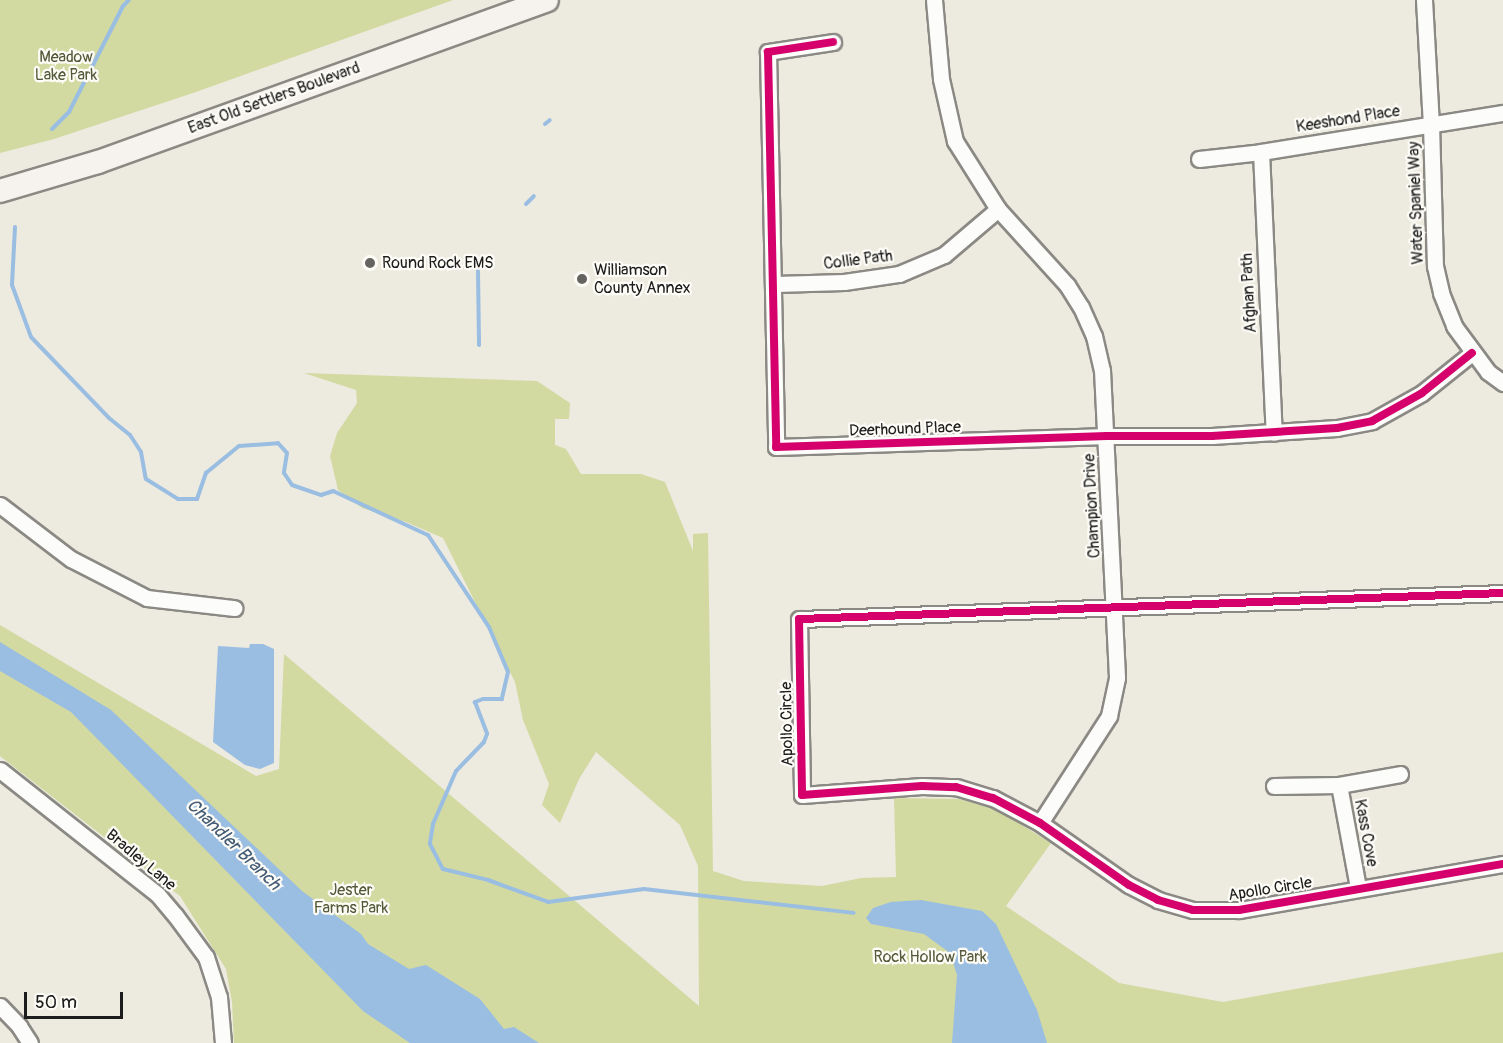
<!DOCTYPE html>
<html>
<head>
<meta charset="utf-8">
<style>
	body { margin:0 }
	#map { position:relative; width:1503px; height:1043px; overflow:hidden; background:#edeadf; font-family:Pangolin,sans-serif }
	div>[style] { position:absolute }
	.green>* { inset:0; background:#d2daa2 }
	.water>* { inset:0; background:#9abde2 }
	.stream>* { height:4px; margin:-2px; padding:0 2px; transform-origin:2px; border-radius:2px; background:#9abde2 }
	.roads { filter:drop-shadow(2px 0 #8b8984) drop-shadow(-2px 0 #8b8984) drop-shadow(0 2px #8b8984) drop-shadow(0 -2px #8b8984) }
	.minor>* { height:15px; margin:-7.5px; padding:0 7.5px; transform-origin:7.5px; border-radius:7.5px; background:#fcfcfa }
	.secondary>* { height:22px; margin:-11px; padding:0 11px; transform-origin:11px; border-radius:11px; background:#f6f2ed }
	.cycleway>* { height:8px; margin:-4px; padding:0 4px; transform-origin:4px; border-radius:4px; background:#d6006c }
	.dots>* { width:16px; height:16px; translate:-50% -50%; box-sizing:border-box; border:3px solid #fdfcf7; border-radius:50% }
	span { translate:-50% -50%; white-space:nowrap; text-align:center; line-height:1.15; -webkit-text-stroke:4.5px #fdfcf7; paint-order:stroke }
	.park-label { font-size:16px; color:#545a39 }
	.street-label { font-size:16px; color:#1c1c1c }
	.poi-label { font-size:16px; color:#1c1c1c }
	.left { translate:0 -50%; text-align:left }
	.water-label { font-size:18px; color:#445c76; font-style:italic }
	.scale { position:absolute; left:24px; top:992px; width:99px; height:27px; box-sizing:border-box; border:3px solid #1c1c1c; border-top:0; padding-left:8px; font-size:18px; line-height:21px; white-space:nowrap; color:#1c1c1c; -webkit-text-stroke:4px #fdfcf7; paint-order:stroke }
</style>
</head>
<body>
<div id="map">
	<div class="green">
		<i style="clip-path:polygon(0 0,453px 0,196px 92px,54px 139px,0 153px)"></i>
		<i style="clip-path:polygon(304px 373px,537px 381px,570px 403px,569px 419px,555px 419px,555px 445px,566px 449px,581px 474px,641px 474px,665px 482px,693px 551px,693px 534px,708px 533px,713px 871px,744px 881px,822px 886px,861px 878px,896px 877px,894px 798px,959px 799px,997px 810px,1051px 843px,1006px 906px,1119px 983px,1223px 1002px,1503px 952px,1503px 1043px,234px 1043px,232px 1002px,226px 969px,180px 896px,0 756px,0 625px,256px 776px,279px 769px,284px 654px,699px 1006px,698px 866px,680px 825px,596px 752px,579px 779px,560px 823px,542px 805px,549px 784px,523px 720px,515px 682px,443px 538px,406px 522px,362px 508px,338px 490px,330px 456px,337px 433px,357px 403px,356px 390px)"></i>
	</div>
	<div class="water">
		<i style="clip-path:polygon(0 642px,111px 710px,302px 891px,361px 934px,368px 944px,409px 969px,426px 965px,480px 999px,504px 1029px,514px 1027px,539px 1043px,410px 1043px,363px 1011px,71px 712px,0 671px)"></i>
		<i style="clip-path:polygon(250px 644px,263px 644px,274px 649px,274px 763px,260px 769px,245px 765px,213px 742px,218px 646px,249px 648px)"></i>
		<i style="clip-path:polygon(921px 900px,982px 911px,996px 924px,1037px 1010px,1047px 1043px,952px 1043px,957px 975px,950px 953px,924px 934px,871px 924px,866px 918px,873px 908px,891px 902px)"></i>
	</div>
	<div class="stream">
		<i style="left:545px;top:124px;width:6px;rotate:-39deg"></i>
		<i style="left:52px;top:129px;width:24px;rotate:-45deg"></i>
		<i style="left:69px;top:112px;width:119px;rotate:-63deg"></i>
		<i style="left:123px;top:6px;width:8px;rotate:-45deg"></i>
		<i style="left:526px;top:204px;width:11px;rotate:-45deg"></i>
		<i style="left:15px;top:227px;width:58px;rotate:93deg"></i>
		<i style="left:12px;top:285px;width:55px;rotate:69.9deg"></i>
		<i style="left:31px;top:337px;width:112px;rotate:46.1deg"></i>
		<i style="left:109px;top:418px;width:27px;rotate:39deg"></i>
		<i style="left:130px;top:435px;width:20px;rotate:57deg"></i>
		<i style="left:141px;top:452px;width:27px;rotate:80deg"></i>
		<i style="left:146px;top:479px;width:38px;rotate:32deg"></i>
		<i style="left:178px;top:499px;width:19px"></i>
		<i style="left:197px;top:499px;width:28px;rotate:-71deg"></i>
		<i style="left:206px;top:473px;width:43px;rotate:-39.3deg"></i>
		<i style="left:239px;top:446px;width:39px;rotate:-4deg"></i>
		<i style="left:278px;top:443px;width:13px;rotate:48deg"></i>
		<i style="left:287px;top:453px;width:20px;rotate:99deg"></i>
		<i style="left:284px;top:473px;width:14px;rotate:56deg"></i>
		<i style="left:292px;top:485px;width:31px;rotate:19deg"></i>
		<i style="left:321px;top:495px;width:13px;rotate:-18deg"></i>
		<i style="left:333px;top:491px;width:105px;rotate:24.9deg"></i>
		<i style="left:428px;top:535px;width:110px;rotate:56.5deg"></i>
		<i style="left:489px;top:627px;width:49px;rotate:67.1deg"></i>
		<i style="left:508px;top:672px;width:28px;rotate:103deg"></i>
		<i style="left:502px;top:699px;width:19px;rotate:180deg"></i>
		<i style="left:483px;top:699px;width:9px;rotate:159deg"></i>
		<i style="left:475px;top:702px;width:34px;rotate:69deg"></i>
		<i style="left:487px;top:734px;width:9px;rotate:111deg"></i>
		<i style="left:484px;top:742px;width:40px;rotate:134deg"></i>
		<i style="left:456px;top:771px;width:58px;rotate:113.5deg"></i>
		<i style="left:433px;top:824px;width:20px;rotate:99deg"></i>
		<i style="left:430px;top:844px;width:28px;rotate:63deg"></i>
		<i style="left:443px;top:869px;width:46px;rotate:13.7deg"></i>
		<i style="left:488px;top:880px;width:64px;rotate:20.1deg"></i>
		<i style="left:548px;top:902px;width:97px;rotate:-7.7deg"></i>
		<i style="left:644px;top:889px;width:211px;rotate:6.5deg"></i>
		<i style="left:478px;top:271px;width:74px;rotate:89.2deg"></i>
	</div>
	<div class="roads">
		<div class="minor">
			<i style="left:934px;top:0;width:79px;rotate:84.9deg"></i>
			<i style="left:941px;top:79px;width:64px;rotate:77.3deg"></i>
			<i style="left:955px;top:141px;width:80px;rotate:57.7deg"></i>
			<i style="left:998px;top:209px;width:103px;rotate:47.8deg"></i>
			<i style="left:1067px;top:285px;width:26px;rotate:58deg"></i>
			<i style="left:1081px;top:307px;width:32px;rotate:66deg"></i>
			<i style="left:1094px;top:336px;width:35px;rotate:77deg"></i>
			<i style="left:1102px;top:370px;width:308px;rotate:87.2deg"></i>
			<i style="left:1117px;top:678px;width:39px;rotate:102deg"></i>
			<i style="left:1109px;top:716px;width:127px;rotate:122.8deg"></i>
			<i style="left:1424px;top:0;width:124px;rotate:86.8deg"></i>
			<i style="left:1431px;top:124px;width:142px;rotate:88.4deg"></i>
			<i style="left:1435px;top:266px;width:28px;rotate:77deg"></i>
			<i style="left:1441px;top:293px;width:35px;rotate:68deg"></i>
			<i style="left:1454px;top:326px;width:57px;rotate:53.5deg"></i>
			<i style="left:1488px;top:372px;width:19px;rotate:36deg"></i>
			<i style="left:833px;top:42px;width:66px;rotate:171.3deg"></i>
			<i style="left:768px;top:52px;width:395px;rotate:88.8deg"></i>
			<i style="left:776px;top:447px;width:331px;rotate:-1.9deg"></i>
			<i style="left:1107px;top:436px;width:105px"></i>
			<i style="left:1212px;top:436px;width:125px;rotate:-3.7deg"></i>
			<i style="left:1337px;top:428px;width:36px;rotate:-11deg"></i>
			<i style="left:1372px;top:421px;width:57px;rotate:-29.2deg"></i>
			<i style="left:1422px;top:393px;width:64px;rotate:-38.7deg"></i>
			<i style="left:1261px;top:152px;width:281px;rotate:87.4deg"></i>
			<i style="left:1199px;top:159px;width:62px;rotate:-6.4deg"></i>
			<i style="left:1261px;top:152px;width:245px;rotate:-9.2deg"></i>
			<i style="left:775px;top:284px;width:69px;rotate:-1.7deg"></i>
			<i style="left:844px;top:282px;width:56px;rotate:-8.3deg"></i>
			<i style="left:899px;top:274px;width:49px;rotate:-22.9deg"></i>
			<i style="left:944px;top:255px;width:71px;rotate:-40.4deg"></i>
			<i style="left:0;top:505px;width:89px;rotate:37.3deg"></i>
			<i style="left:71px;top:559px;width:85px;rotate:27.2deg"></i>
			<i style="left:147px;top:598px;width:88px;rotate:6.6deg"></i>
			<i style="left:1503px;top:593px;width:704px;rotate:177.88deg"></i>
			<i style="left:799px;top:619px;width:176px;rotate:89deg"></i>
			<i style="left:802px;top:795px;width:120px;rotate:-4.3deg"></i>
			<i style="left:922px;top:786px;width:34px;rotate:2deg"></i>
			<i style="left:956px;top:787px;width:39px;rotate:17deg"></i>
			<i style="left:993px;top:798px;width:53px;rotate:28deg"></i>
			<i style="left:1040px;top:823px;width:108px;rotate:34.9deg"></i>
			<i style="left:1129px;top:885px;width:33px;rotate:27deg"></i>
			<i style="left:1158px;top:900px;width:36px;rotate:16deg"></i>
			<i style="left:1193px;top:910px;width:46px"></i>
			<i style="left:1239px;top:910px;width:268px;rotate:-9.9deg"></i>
			<i style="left:0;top:770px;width:201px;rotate:38.3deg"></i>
			<i style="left:158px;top:895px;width:26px;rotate:50deg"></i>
			<i style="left:175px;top:915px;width:52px;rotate:53.6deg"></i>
			<i style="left:206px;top:957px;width:42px;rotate:72deg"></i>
			<i style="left:219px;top:997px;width:46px;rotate:85deg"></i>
			<i style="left:1339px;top:785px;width:105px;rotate:79.5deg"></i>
			<i style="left:1274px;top:786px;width:65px;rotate:-0.9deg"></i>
			<i style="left:1339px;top:785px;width:62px;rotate:-10.2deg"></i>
			<i style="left:0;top:1006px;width:28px;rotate:46deg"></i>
			<i style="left:19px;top:1026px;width:20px;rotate:57deg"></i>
		</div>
		<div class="secondary">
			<i style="left:0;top:191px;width:102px;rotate:-16.5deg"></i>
			<i style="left:98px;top:162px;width:477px;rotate:-19.8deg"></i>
		</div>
	</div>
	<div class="cycleway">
		<i style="left:833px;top:42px;width:66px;rotate:171.3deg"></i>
		<i style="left:768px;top:52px;width:395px;rotate:88.8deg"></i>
		<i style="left:776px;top:447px;width:331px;rotate:-1.9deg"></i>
		<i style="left:1107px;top:436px;width:105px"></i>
		<i style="left:1212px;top:436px;width:125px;rotate:-3.7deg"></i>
		<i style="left:1337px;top:428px;width:36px;rotate:-11deg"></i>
		<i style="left:1372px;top:421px;width:57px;rotate:-29.2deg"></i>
		<i style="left:1422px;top:393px;width:64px;rotate:-38.7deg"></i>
		<i style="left:1503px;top:593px;width:704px;rotate:177.88deg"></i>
		<i style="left:799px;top:619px;width:176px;rotate:89deg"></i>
		<i style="left:802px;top:795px;width:120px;rotate:-4.3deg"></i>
		<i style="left:922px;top:786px;width:34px;rotate:2deg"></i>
		<i style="left:956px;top:787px;width:39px;rotate:17deg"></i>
		<i style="left:993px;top:798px;width:53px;rotate:28deg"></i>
		<i style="left:1040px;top:823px;width:108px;rotate:34.9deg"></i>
		<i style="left:1129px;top:885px;width:33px;rotate:27deg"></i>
		<i style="left:1158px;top:900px;width:36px;rotate:16deg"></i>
		<i style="left:1193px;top:910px;width:46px"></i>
		<i style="left:1239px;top:910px;width:268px;rotate:-9.9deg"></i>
	</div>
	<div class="dots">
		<i style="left:370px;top:263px;background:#656460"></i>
		<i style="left:582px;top:279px;background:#656460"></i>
	</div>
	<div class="park-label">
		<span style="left:66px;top:66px">Meadow<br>Lake Park</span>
		<span style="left:351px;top:899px">Jester<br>Farms Park</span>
		<span style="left:930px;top:957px">Rock Hollow Park</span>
	</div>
	<div class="street-label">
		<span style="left:274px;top:98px;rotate:-20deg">East Old Settlers Boulevard</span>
		<span style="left:1348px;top:119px;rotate:-9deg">Keeshond Place</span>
		<span style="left:1416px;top:203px;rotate:-92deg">Water Spaniel Way</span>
		<span style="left:858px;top:260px;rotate:-7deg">Collie Path</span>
		<span style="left:1249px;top:293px;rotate:-93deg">Afghan Path</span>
		<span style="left:905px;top:429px;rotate:-2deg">Deerhound Place</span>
		<span style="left:1092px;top:506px;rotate:-93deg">Champion Drive</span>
		<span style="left:787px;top:724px;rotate:-91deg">Apollo Circle</span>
		<span style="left:1366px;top:833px;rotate:79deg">Kass Cove</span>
		<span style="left:141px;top:860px;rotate:40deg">Bradley Lane</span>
		<span style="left:1270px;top:889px;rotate:-9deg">Apollo Circle</span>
	</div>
	<div class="poi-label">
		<span class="left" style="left:382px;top:263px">Round Rock EMS</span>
		<span class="left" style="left:594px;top:279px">Williamson<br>County Annex</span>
	</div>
	<div class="water-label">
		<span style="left:233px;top:845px;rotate:44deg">Chandler Branch</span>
	</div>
	<div class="scale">50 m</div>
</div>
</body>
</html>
